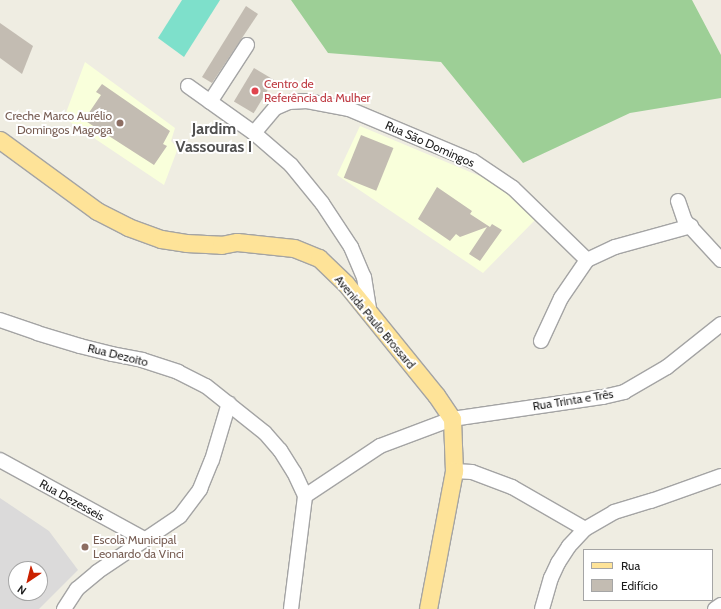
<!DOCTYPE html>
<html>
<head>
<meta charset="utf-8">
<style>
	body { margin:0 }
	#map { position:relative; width:721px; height:609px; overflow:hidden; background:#efede2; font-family:Cabin,sans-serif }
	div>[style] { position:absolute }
	.residential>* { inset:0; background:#dbdada }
	.education>* { inset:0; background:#f9ffdb }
	.forest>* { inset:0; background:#9dcf96 }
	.pitch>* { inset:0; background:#7ee0cb }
	.building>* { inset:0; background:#c3bcb2; transform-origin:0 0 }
	.roads { filter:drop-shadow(1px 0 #a4a4a4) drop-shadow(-1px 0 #a4a4a4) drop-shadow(0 1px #a4a4a4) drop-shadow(0 -1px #a4a4a4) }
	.minor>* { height:14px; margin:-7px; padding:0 7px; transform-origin:7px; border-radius:7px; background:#fff }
	.major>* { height:17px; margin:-8.5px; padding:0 8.5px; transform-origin:8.5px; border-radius:8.5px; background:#fee398 }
	.dots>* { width:11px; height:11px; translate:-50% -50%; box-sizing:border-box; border:2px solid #fff; border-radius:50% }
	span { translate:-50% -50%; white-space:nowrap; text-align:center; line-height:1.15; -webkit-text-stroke:4px #fff; paint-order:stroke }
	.health-label { font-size:12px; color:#be3a42 }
	.left { translate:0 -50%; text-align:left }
	.education-label { font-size:12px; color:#785e54 }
	.right { translate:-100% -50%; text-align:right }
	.street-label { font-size:12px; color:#1d1d1d }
	.district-label { font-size:16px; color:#505050; font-weight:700 }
	.legend { position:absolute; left:583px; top:549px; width:130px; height:52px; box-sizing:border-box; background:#fff; border:1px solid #a5a5a5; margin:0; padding:5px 7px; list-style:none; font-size:12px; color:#1d1d1d }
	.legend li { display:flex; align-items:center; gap:8px; height:20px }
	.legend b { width:20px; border:1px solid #a5a5a5 }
	.north { position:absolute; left:8px; top:561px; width:40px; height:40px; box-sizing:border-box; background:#fff; border:1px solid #a5a5a5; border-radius:50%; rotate:215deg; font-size:11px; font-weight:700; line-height:16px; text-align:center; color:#1d1d1d }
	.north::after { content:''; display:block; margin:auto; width:14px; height:18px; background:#ca2100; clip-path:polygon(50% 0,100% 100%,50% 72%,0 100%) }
</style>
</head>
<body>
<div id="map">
	<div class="residential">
		<i style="clip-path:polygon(evenodd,0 498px,49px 531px,78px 570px,39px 609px,0 609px,0 498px,16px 569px,40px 569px,40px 593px,16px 593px,16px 569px)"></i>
	</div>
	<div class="education">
		<i style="clip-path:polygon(85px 62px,175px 128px,171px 141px,178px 148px,164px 185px,64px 118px)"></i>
		<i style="clip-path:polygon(360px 126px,494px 182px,536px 219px,483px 273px,337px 175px)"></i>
	</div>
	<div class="forest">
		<i style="clip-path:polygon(291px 0,692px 0,721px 55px,721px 98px,630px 113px,523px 163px,441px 62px,328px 53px)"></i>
	</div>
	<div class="pitch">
		<i style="clip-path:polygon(182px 0,220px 0,184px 57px,158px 38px)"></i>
	</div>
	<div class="building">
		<i style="clip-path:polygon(246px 6px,258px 14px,212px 83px,202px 77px)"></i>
		<i style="clip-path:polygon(0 23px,33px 46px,22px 74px,0 58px)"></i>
		<i style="left:254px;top:68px;width:23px;height:39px;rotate:31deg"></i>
		<i style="clip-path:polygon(102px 84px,170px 131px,163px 144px,167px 146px,154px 165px,84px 120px,101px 95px,96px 92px)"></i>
		<i style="left:361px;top:135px;width:35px;height:46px;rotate:22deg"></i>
		<i style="clip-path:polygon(437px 187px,472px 211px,470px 214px,490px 227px,492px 224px,502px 230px,480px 261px,469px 254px,487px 227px,460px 237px,456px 234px,450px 241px,418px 219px)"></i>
	</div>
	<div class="roads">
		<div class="minor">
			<i style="left:188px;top:86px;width:81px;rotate:35.5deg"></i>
			<i style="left:254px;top:133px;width:49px;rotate:40.9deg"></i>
			<i style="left:291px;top:165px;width:49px;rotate:50.8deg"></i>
			<i style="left:322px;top:203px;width:53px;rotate:56.6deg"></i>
			<i style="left:351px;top:247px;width:33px;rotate:67deg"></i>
			<i style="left:364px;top:277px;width:36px;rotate:81deg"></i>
			<i style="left:210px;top:102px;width:68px;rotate:-57deg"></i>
			<i style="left:254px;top:133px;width:33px;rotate:-50deg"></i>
			<i style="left:275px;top:108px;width:15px;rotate:-23deg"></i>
			<i style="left:289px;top:102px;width:18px;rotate:-3deg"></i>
			<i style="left:307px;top:101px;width:43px;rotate:10.8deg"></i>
			<i style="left:349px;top:109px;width:134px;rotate:22.8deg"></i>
			<i style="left:473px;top:161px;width:48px;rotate:34deg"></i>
			<i style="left:513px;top:188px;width:103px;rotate:44.2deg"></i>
			<i style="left:678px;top:201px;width:21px;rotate:71deg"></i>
			<i style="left:685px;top:221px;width:53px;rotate:47.3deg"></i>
			<i style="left:0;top:320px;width:39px;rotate:19deg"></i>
			<i style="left:37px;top:333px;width:45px;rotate:16.8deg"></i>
			<i style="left:80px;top:346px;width:33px;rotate:14deg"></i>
			<i style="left:112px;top:354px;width:31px;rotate:11deg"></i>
			<i style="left:142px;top:360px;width:38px;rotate:18deg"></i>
			<i style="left:178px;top:372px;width:31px;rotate:27deg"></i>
			<i style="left:206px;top:386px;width:75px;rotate:38.5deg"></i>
			<i style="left:265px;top:433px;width:23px;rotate:49deg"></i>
			<i style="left:280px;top:450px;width:26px;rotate:58deg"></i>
			<i style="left:294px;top:472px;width:26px;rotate:65deg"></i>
			<i style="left:541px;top:341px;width:47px;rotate:-65.1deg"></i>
			<i style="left:561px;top:298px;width:46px;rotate:-55.6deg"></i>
			<i style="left:587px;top:260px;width:31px;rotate:-25deg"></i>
			<i style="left:615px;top:247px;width:79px;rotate:-15.4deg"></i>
			<i style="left:0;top:460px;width:164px;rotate:28.7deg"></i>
			<i style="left:454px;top:471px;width:18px;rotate:3deg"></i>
			<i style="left:472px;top:472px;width:43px;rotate:20.6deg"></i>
			<i style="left:512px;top:487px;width:84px;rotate:29.9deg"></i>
			<i style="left:305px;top:496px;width:90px;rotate:-33.7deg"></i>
			<i style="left:380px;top:446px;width:77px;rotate:-20.6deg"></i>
			<i style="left:452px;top:419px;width:153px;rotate:-8.3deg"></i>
			<i style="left:603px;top:397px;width:22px;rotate:-13deg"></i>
			<i style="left:624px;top:392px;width:50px;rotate:-30.2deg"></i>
			<i style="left:667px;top:367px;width:69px;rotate:-38.5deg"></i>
			<i style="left:64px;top:609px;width:24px;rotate:-57deg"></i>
			<i style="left:77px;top:589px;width:26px;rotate:-40deg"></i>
			<i style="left:97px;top:572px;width:100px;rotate:-34deg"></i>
			<i style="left:180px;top:516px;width:34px;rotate:-53deg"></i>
			<i style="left:200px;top:489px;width:31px;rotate:-68deg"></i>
			<i style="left:212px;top:460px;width:59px;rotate:-73.4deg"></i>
			<i style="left:291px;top:609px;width:114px;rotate:-82.9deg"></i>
			<i style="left:542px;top:609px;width:32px;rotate:-74deg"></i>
			<i style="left:551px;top:578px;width:17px;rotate:-65deg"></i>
			<i style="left:558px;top:563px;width:20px;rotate:-57deg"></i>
			<i style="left:569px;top:546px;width:23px;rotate:-47deg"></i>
			<i style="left:585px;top:529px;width:34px;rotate:-30deg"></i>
			<i style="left:614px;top:512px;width:39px;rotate:-17deg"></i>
			<i style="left:651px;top:501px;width:74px;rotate:-19.7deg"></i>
			<i style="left:715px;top:609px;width:7px;rotate:-34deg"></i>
		</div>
		<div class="major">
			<i style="left:0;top:140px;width:120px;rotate:36.2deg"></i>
			<i style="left:97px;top:211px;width:35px;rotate:27deg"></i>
			<i style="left:128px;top:227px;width:35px;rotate:20deg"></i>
			<i style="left:161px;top:239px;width:25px;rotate:9deg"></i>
			<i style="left:186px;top:243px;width:35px;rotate:3deg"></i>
			<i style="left:221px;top:245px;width:16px;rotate:-11deg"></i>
			<i style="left:237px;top:242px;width:57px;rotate:6deg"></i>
			<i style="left:294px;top:248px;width:27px;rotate:22deg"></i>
			<i style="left:319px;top:258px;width:37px;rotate:44deg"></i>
			<i style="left:346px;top:284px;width:143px;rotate:51deg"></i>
			<i style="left:436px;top:395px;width:29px;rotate:56deg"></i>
			<i style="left:452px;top:419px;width:52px;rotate:87.8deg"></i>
			<i style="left:454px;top:471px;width:140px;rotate:100.7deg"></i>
		</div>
	</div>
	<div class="dots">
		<i style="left:255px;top:91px;background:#e0444e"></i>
		<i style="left:120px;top:123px;background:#8d6e63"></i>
		<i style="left:85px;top:547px;background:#8d6e63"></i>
	</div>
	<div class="health-label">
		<span class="left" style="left:264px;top:91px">Centro de<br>Referência da Mulher</span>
	</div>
	<div class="education-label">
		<span class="right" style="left:112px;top:123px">Creche Marco Aurélio<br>Domingos Magoga</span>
		<span class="left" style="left:93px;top:547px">Escola Municipal<br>Leonardo da Vinci</span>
	</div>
	<div class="street-label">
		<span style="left:430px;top:144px;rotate:24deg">Rua São Domingos</span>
		<span style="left:375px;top:322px;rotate:50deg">Avenida Paulo Brossard</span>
		<span style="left:118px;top:355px;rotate:14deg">Rua Dezoito</span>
		<span style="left:573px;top:400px;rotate:-9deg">Rua Trinta e Três</span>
		<span style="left:72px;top:500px;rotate:29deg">Rua Dezesseis</span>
	</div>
	<div class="district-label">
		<span style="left:214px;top:138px">Jardim<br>Vassouras I</span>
	</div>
	<ul class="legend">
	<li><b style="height:5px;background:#fee398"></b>Rua</li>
	<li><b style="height:11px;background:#c3bcb2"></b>Edifício</li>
	</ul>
	<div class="north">N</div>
</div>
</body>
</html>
